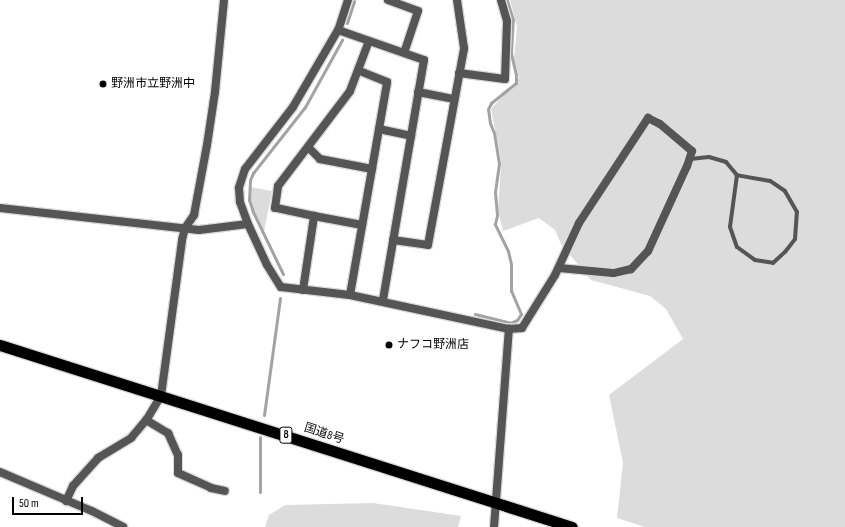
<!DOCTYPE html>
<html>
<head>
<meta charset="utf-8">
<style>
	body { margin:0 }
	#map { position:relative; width:845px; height:527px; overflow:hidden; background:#fff; font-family:"Sofia Sans Condensed","Noto Sans JP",sans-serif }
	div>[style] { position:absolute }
	.green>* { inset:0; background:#dcdcdc }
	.stream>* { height:3px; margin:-1.5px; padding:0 1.5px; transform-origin:1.5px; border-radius:1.5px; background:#a3a3a3 }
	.roads { filter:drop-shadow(1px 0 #dbdbdb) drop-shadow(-1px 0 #dbdbdb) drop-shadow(0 1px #dbdbdb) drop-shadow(0 -1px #dbdbdb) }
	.service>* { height:4px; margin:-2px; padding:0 2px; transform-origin:2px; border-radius:2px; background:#555 }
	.minor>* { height:8px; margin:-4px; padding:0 4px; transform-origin:4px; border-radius:4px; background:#555 }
	.trunk>* { height:11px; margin:-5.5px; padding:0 5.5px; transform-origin:5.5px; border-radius:5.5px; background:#000 }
	.dots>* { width:11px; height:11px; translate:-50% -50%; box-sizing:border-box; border:2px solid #fff; border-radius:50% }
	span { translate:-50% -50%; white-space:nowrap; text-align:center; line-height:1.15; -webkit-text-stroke:3.5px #fff; paint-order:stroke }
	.shield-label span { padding:1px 3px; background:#fff; border:1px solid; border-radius:3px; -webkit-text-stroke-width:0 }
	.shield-label { font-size:11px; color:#000; font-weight:700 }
	.poi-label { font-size:12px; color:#000 }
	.left { translate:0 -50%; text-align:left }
	.street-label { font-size:12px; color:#000 }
	.scale { position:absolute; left:12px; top:497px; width:71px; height:18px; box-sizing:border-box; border:2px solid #000; border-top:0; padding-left:5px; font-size:12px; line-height:14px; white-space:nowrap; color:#000; -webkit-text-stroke:3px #fff; paint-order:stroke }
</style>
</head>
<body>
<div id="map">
	<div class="green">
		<i style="clip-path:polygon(510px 0,845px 0,845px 527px,645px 527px,617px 518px,623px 463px,609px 395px,683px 339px,666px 309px,650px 296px,591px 280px,561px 244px,555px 230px,539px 218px,503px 231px,498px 210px,501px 166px,499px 149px,491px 109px,519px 78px,514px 59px,517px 27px)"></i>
		<i style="clip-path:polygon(250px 187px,272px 191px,264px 232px,251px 205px)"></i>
		<i style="clip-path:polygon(373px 503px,461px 516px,458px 527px,265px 527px,269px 515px,285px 505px)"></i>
	</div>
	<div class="stream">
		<i style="left:347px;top:23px;width:23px;rotate:-72deg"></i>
		<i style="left:283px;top:274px;width:69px;rotate:-115.8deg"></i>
		<i style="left:253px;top:212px;width:13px;rotate:-108deg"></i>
		<i style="left:249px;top:200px;width:20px;rotate:-87deg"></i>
		<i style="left:250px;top:180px;width:8px;rotate:-67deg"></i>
		<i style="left:253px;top:173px;width:84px;rotate:-51.8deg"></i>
		<i style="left:305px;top:107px;width:77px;rotate:-61.1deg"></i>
		<i style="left:475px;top:314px;width:36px;rotate:14deg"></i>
		<i style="left:510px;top:323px;width:8px;rotate:-23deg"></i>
		<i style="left:517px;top:320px;width:7px;rotate:-56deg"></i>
		<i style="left:521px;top:314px;width:25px;rotate:-113deg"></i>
		<i style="left:511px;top:291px;width:27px;rotate:-90deg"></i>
		<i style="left:511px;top:264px;width:13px;rotate:-103deg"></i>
		<i style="left:508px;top:251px;width:30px;rotate:-116deg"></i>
		<i style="left:495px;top:224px;width:9px;rotate:-77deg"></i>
		<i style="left:497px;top:215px;width:23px;rotate:-95deg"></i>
		<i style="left:495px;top:192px;width:28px;rotate:-82deg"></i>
		<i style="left:499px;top:164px;width:31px;rotate:-99deg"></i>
		<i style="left:494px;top:133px;width:11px;rotate:-112deg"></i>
		<i style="left:490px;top:123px;width:14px;rotate:-98deg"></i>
		<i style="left:488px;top:109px;width:7px;rotate:-63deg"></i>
		<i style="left:491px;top:103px;width:32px;rotate:-39deg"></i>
		<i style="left:516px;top:83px;width:8px;rotate:-90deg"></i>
		<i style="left:516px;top:75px;width:23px;rotate:-103deg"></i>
		<i style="left:511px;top:53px;width:33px;rotate:-87deg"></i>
		<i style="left:513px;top:20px;width:21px;rotate:-107deg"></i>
		<i style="left:264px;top:415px;width:118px;rotate:-82.2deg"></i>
		<i style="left:260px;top:492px;width:55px;rotate:-90deg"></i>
	</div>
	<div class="roads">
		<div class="service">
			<i style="left:690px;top:159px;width:19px;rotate:-6deg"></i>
			<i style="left:709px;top:157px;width:18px;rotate:16deg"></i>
			<i style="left:726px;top:162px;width:17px;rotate:50deg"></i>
			<i style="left:737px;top:175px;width:52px;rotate:97.7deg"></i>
			<i style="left:730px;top:227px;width:21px;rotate:71deg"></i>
			<i style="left:737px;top:247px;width:22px;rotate:36deg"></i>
			<i style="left:755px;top:260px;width:18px;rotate:9deg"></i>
			<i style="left:773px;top:263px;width:16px;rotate:-43deg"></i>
			<i style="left:785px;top:252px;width:16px;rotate:-52deg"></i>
			<i style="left:795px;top:239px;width:27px;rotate:-86deg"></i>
			<i style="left:797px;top:212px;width:24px;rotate:-120deg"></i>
			<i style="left:785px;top:191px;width:18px;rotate:-146deg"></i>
			<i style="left:770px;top:181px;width:34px;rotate:-170deg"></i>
		</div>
		<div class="minor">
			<i style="left:348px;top:0;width:32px;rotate:108deg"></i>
			<i style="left:338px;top:30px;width:89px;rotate:120.3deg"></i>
			<i style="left:293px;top:107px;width:78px;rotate:127.7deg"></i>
			<i style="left:245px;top:169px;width:20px;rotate:108deg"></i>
			<i style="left:239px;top:188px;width:14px;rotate:86deg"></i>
			<i style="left:240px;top:202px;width:23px;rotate:70deg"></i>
			<i style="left:248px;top:224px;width:45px;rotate:65.1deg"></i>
			<i style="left:267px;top:265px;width:26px;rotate:58deg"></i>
			<i style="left:281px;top:287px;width:69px;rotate:6.6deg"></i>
			<i style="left:350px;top:295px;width:163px;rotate:12.1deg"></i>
			<i style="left:509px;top:329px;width:13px;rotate:-4deg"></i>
			<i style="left:522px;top:328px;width:62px;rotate:-58.1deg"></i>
			<i style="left:555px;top:275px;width:57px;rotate:-65.2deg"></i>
			<i style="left:579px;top:223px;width:126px;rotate:-56.7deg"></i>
			<i style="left:648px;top:118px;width:13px;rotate:27deg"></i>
			<i style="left:660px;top:124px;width:42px;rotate:40.2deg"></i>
			<i style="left:692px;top:151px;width:16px;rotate:108deg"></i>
			<i style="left:687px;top:166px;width:94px;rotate:114.6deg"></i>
			<i style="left:648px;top:251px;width:25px;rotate:133deg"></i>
			<i style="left:631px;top:269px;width:18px;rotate:167deg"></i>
			<i style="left:613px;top:273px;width:54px;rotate:-174.7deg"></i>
			<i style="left:388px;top:0;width:32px;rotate:20deg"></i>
			<i style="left:418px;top:11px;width:44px;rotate:108.4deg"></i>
			<i style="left:338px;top:30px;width:91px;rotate:19.2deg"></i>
			<i style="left:424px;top:60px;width:244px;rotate:99.7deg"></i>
			<i style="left:459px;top:73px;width:46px;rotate:7.4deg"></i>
			<i style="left:505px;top:79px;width:58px;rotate:-88deg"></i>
			<i style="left:507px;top:21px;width:22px;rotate:-106deg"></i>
			<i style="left:418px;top:92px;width:37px;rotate:11deg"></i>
			<i style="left:379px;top:129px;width:33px;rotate:12deg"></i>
			<i style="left:308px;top:147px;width:17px;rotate:45deg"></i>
			<i style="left:320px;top:159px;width:53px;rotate:10.9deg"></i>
			<i style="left:0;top:208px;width:200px;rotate:6.3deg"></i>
			<i style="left:199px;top:230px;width:49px;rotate:-7deg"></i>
			<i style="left:314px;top:216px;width:49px;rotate:10.6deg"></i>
			<i style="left:393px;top:240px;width:35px;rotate:8deg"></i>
			<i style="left:428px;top:245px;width:200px;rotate:-79.6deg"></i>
			<i style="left:464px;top:48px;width:49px;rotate:-98.3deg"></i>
			<i style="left:303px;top:290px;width:75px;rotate:-81.5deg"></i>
			<i style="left:314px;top:216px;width:40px;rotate:-168deg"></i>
			<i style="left:275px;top:208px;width:22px;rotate:-82deg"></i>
			<i style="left:278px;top:186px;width:119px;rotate:-52.8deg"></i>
			<i style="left:350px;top:91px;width:53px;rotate:-69.2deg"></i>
			<i style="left:350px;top:295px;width:216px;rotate:-80.1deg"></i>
			<i style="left:387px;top:82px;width:31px;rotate:-158deg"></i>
			<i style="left:146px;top:420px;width:26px;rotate:31deg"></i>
			<i style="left:168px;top:433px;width:24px;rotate:66deg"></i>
			<i style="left:178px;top:455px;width:18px;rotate:90deg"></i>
			<i style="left:178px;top:473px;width:36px;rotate:24deg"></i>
			<i style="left:211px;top:488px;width:14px;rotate:12deg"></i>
			<i style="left:0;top:472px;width:100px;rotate:23deg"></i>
			<i style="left:92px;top:511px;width:35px;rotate:27deg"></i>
			<i style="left:66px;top:501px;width:17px;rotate:-65deg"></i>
			<i style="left:73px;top:486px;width:38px;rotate:-48deg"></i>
			<i style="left:98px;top:458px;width:39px;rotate:-31deg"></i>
			<i style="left:131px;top:438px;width:25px;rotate:-50deg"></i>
			<i style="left:147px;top:419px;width:27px;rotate:-59deg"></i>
			<i style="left:161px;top:396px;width:157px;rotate:-82.3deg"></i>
			<i style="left:182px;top:240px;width:12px;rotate:-76deg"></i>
			<i style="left:185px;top:228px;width:16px;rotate:-55deg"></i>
			<i style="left:194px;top:215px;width:71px;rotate:-79.5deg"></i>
			<i style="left:207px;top:145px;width:54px;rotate:-81.4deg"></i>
			<i style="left:215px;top:92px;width:92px;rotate:-84.4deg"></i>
			<i style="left:494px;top:527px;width:199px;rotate:-85.7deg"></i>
		</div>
		<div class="trunk">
			<i style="left:0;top:345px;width:600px;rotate:17.65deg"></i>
		</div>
	</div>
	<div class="dots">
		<i style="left:103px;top:84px;background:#000"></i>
		<i style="left:389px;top:345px;background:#000"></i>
	</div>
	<div class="shield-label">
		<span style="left:286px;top:435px">8</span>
	</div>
	<div class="poi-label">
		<span class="left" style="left:111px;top:84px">野洲市立野洲中</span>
		<span class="left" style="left:397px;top:345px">ナフコ野洲店</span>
	</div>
	<div class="street-label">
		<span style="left:324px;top:434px;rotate:18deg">国道8号</span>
	</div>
	<div class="scale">50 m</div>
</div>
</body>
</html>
